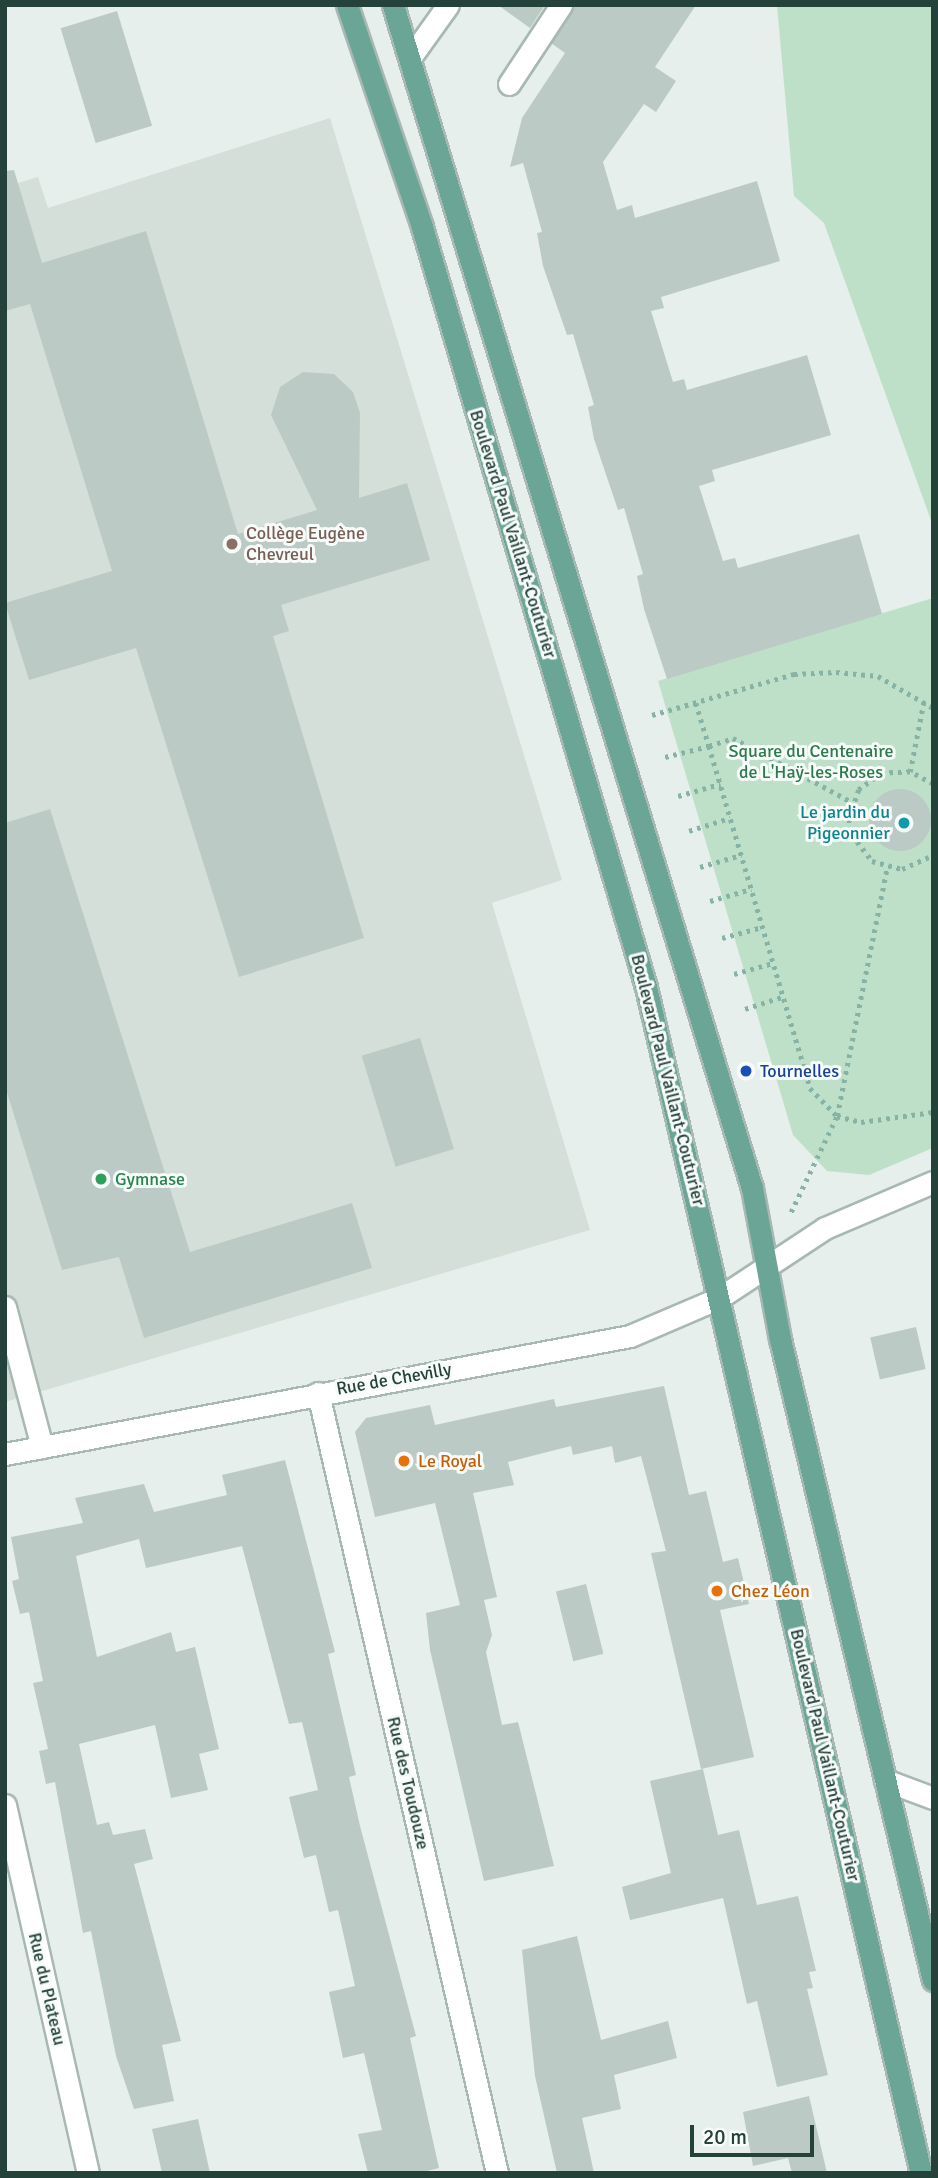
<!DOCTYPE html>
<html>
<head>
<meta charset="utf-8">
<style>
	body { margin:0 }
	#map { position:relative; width:938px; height:2178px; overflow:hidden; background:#e6efeb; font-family:Signika,sans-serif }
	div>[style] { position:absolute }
	.built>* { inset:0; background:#d4dfda }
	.green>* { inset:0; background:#bfe0c8 }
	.building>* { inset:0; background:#bbcac4; transform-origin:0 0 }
	.round { border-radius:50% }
	.path>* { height:4.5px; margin-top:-2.25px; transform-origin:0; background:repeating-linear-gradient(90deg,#86b3a5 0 3.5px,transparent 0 8.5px) }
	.roads { filter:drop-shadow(2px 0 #a8b8b2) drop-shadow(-2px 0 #a8b8b2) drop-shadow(0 2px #a8b8b2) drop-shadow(0 -2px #a8b8b2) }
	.minor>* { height:21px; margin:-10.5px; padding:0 10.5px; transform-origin:10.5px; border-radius:10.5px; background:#fff }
	.major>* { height:21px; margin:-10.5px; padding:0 10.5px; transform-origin:10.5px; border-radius:10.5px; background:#6aa596 }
	.dots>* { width:19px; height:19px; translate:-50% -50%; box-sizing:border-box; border:4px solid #f7fbf9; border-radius:50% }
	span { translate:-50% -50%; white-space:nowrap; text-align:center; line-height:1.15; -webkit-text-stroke:6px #f7fbf9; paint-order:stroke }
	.education-label { font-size:18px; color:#785e54 }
	.left { translate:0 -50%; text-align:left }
	.street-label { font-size:18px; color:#24423a }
	.park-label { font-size:18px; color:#2d7a4b }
	.culture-label { font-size:18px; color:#0d838f }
	.right { translate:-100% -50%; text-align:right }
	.transit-label { font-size:18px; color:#164399 }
	.leisure-label { font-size:18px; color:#27864d }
	.food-label { font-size:18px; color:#c56008 }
	.frame { position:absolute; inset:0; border:7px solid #24423a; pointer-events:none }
	.scale { position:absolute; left:690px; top:2125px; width:124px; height:32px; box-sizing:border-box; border:4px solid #24423a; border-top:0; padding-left:9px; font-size:21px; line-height:24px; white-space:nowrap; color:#24423a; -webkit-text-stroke:5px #f7fbf9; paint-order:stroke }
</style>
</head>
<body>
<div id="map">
	<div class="built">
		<i style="clip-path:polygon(330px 118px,562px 880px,492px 903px,590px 1230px,5px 1402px,5px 187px,38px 177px,48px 208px)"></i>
	</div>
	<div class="green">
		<i style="clip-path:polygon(777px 5px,933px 5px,933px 526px,824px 223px,794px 196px)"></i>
		<i style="clip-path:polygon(933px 598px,933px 1148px,869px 1175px,827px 1171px,793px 1135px,658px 681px)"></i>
	</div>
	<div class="building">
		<i style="clip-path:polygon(498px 5px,545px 5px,530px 28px)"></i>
		<i style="clip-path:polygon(574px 5px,696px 5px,655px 67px,676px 81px,656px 112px,644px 104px,603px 162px,617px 210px,632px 205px,635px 218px,757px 181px,780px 261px,661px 297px,664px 308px,651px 311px,673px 382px,684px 379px,687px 390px,807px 355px,831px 435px,712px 470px,715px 481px,699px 486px,723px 561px,735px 558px,738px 568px,859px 534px,882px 614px,667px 679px,644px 609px,637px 576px,643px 574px,624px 508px,618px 510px,594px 439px,588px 407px,594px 405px,573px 334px,567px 335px,543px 266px,537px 233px,542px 232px,523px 163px,510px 167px,522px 118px,565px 53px,551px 43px)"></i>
		<i style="left:117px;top:11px;width:120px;height:59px;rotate:73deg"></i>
		<i style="clip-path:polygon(14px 170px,42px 263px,146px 231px,238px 534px,317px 510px,271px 415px,280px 387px,303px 372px,334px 374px,353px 392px,360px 413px,359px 498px,407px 483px,430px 560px,281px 605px,289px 631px,273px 636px,364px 938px,239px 977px,136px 648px,29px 680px,5px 603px,112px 571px,30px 304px,5px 311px,5px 171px)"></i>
		<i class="round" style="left:869px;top:789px;width:62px;height:62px"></i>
		<i style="clip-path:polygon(50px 809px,190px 1252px,352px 1203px,372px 1268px,144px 1338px,119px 1257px,62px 1270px,5px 1086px,5px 823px)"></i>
		<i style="left:420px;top:1038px;width:116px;height:61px;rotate:73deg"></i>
		<i style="left:916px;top:1327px;width:43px;height:47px;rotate:77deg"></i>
		<i style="clip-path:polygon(664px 1386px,689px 1495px,706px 1491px,723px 1562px,738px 1558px,749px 1604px,720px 1610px,754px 1757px,701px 1769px,651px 1553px,666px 1551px,641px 1456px,615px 1463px,612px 1446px,573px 1455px,571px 1446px,508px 1462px,514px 1485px,473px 1493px,497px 1597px,484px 1600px,492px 1635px,486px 1652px,502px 1725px,518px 1722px,554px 1866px,484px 1881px,430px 1650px,426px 1613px,460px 1605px,435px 1503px,375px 1517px,355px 1432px,366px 1418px,430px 1405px,435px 1425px,554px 1399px,556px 1407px)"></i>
		<i style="clip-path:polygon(285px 1460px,335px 1652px,328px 1654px,356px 1775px,349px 1777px,360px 1826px,416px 2036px,410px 2038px,439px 2168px,419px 2173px,368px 2173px,358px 2134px,382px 2130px,364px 2053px,343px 2058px,329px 1992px,355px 1986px,338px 1910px,329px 1912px,316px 1855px,304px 1858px,289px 1797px,318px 1790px,302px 1722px,289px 1724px,242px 1546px,146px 1568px,139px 1539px,76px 1556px,97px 1657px,171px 1632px,176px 1652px,195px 1647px,219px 1749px,199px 1754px,208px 1790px,171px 1798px,155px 1725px,79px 1744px,97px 1825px,109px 1822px,113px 1835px,145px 1829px,153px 1859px,134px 1864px,181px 2041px,162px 2045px,174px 2101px,134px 2109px,116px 2056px,91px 1931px,83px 1933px,55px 1782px,46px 1784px,39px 1751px,48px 1749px,33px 1683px,43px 1681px,29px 1612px,20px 1614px,12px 1581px,19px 1579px,11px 1537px,83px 1523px,75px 1498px,144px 1484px,154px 1512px,227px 1495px,222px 1475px)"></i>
		<i style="left:586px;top:1584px;width:72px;height:31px;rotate:76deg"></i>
		<i style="clip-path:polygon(703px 1769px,718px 1835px,739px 1830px,757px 1905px,798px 1896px,816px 1971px,809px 1972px,813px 1988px,807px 1989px,828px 2075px,777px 2087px,757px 2001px,747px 2004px,723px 1898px,630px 1920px,622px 1887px,671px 1873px,650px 1781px)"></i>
		<i style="clip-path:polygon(577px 1936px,601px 2040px,668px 2021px,677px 2058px,614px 2075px,621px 2109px,582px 2118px,594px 2173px,557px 2173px,535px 2076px,522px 1950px)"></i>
		<i style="clip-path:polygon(809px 2096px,827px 2173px,792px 2173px,788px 2158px,753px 2166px,743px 2112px)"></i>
		<i style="clip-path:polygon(198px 2119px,210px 2173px,162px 2173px,152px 2129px)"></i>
	</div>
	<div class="path">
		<i style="left:696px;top:703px;width:45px;rotate:73.2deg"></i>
		<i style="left:709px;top:746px;width:25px;rotate:-18deg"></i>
		<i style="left:733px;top:738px;width:135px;rotate:28.3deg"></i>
		<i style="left:652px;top:715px;width:148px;rotate:-16.1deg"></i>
		<i style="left:794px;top:674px;width:42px;rotate:-2.7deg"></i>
		<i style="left:836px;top:672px;width:42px;rotate:5.4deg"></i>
		<i style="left:878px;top:676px;width:64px;rotate:30.2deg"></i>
		<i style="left:665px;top:757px;width:45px;rotate:-14deg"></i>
		<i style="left:709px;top:746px;width:357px;rotate:73.5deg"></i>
		<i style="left:810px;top:1088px;width:39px;rotate:46deg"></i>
		<i style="left:837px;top:1116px;width:25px;rotate:14deg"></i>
		<i style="left:861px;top:1122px;width:73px;rotate:-7.9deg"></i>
		<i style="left:910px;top:772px;width:73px;rotate:-79deg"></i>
		<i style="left:933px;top:784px;width:26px;rotate:-152deg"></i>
		<i style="left:910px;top:772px;width:28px;rotate:178deg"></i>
		<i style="left:882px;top:773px;width:29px;rotate:144deg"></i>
		<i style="left:859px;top:790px;width:31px;rotate:109deg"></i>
		<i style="left:849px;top:819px;width:16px;rotate:79deg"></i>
		<i style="left:852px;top:835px;width:33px;rotate:52deg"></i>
		<i style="left:872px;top:861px;width:31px;rotate:15deg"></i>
		<i style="left:902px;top:869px;width:34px;rotate:-24deg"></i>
		<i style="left:678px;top:796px;width:44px;rotate:-15.9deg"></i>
		<i style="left:689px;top:831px;width:43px;rotate:-17.6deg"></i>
		<i style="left:700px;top:867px;width:43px;rotate:-16.3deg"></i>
		<i style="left:710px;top:901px;width:43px;rotate:-16.3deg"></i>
		<i style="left:722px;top:938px;width:41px;rotate:-15.4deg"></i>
		<i style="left:734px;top:974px;width:41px;rotate:-15.8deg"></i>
		<i style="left:745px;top:1009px;width:40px;rotate:-18deg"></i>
		<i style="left:791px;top:1212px;width:106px;rotate:-64.4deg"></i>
		<i style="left:837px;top:1116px;width:254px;rotate:-78.6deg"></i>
	</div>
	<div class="roads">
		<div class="minor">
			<i style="left:410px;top:58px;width:65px;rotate:-54.4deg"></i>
			<i style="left:509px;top:84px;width:95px;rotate:-56.6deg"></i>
			<i style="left:5px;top:1307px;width:145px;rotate:75.2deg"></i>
			<i style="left:318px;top:1393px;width:800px;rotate:77.08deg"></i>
			<i style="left:5px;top:1454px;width:636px;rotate:-10.69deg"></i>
			<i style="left:630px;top:1336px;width:97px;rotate:-23.1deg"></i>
			<i style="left:719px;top:1298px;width:127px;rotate:-33.4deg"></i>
			<i style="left:825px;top:1228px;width:117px;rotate:-23.1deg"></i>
			<i style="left:885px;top:1780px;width:51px;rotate:20.6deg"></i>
			<i style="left:5px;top:1805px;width:377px;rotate:77.3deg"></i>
		</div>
		<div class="major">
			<i style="left:347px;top:5px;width:234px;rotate:71.3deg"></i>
			<i style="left:422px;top:227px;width:792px;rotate:73.58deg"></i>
			<i style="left:646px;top:987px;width:1217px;rotate:76.95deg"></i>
			<i style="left:393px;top:5px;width:1236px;rotate:73.12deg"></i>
			<i style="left:752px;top:1188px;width:154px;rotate:79.5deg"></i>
			<i style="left:780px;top:1339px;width:659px;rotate:76.58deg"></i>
		</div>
	</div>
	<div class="dots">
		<i style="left:232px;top:544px;background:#8d6e63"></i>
		<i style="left:904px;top:823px;background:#0f9aa8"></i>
		<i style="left:746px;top:1071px;background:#1a4fb4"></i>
		<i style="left:101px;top:1179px;background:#2e9e5b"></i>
		<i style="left:404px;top:1461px;background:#e8710a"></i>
		<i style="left:717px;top:1591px;background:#e8710a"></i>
	</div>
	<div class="education-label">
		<span class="left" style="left:246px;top:544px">Collège Eugène<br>Chevreul</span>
	</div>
	<div class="street-label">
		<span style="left:513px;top:534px;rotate:73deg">Boulevard Paul Vaillant-Couturier</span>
		<span style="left:668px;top:1080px;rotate:76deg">Boulevard Paul Vaillant-Couturier</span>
		<span style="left:394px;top:1379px;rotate:-10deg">Rue de Chevilly</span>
		<span style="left:825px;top:1755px;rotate:77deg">Boulevard Paul Vaillant-Couturier</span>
		<span style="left:408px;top:1783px;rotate:77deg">Rue des Toudouze</span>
		<span style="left:47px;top:1989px;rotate:77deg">Rue du Plateau</span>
	</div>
	<div class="park-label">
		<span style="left:811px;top:762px">Square du Centenaire<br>de L'Haÿ-les-Roses</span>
	</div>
	<div class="culture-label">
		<span class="right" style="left:890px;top:823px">Le jardin du<br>Pigeonnier</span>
	</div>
	<div class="transit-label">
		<span class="left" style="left:760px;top:1071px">Tournelles</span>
	</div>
	<div class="leisure-label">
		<span class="left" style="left:115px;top:1179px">Gymnase</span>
	</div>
	<div class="food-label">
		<span class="left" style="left:418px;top:1461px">Le Royal</span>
		<span class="left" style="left:731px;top:1591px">Chez Léon</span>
	</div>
	<div class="frame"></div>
	<div class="scale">20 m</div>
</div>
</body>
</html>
